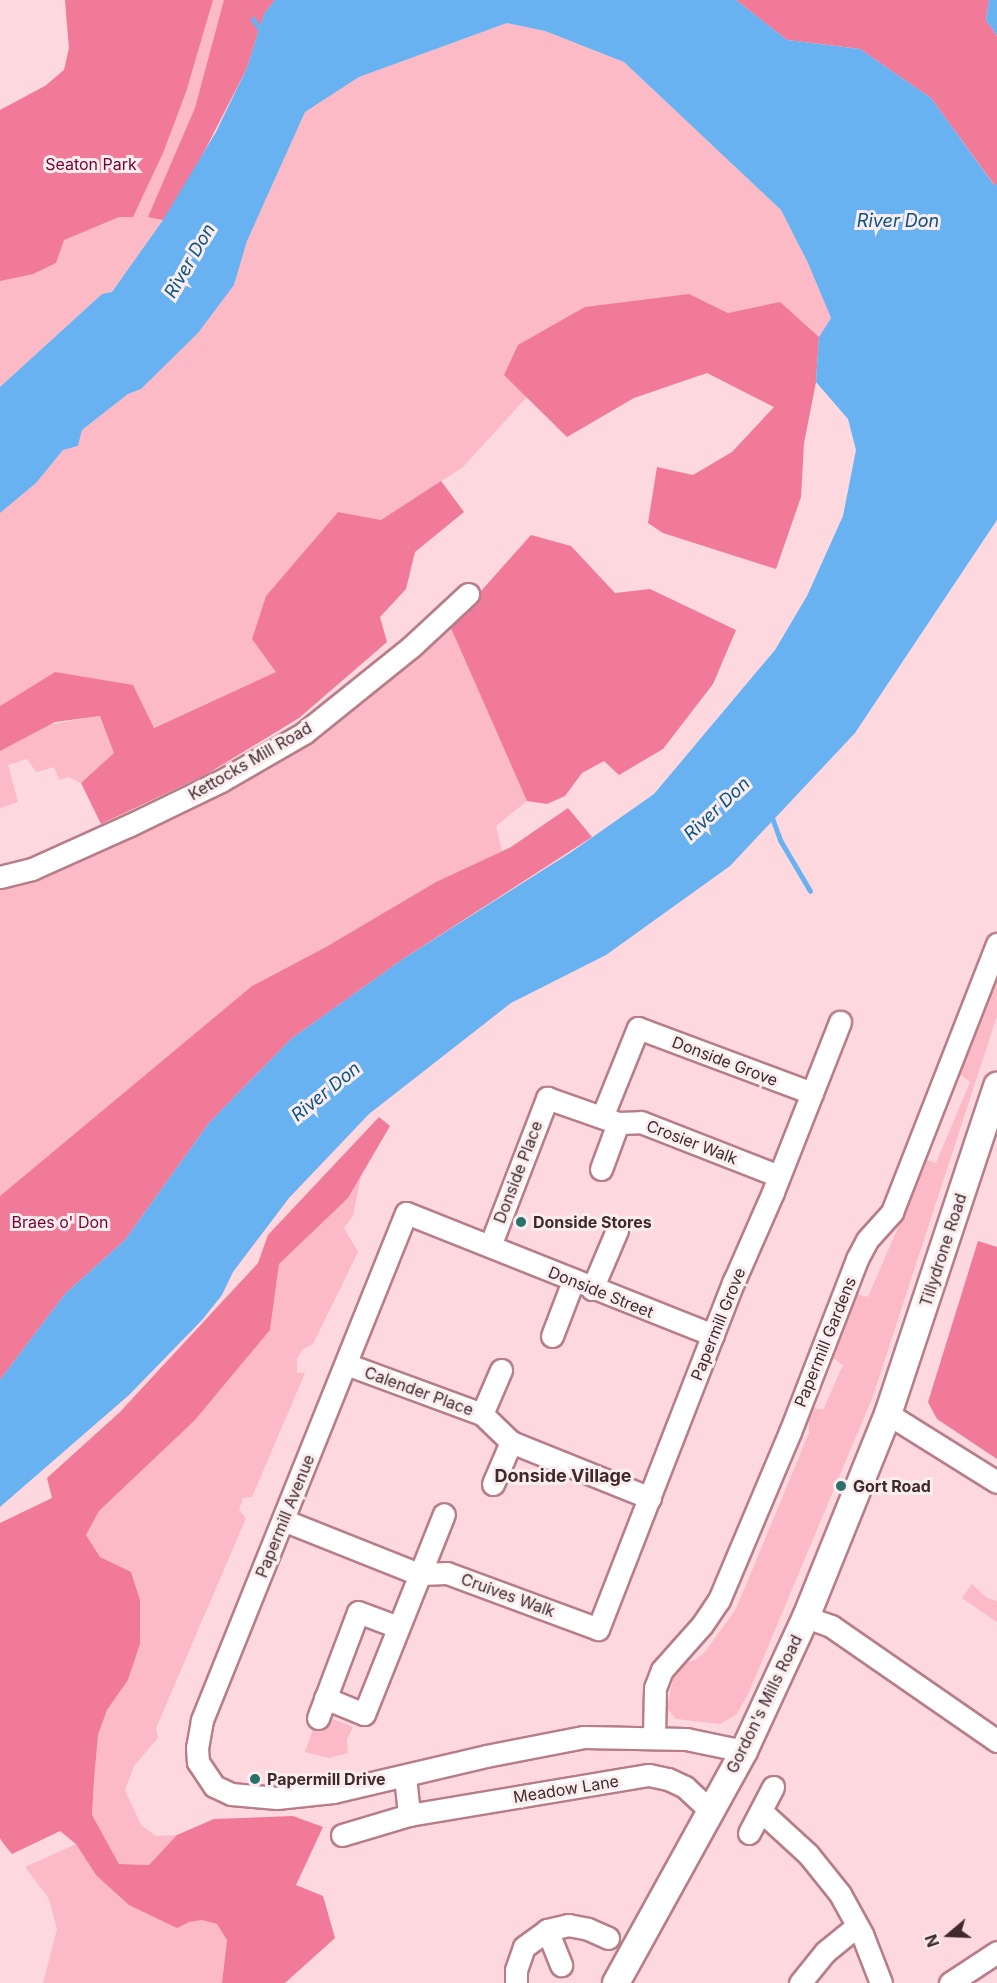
<!DOCTYPE html>
<html>
<head>
<meta charset="utf-8">
<style>
	body { margin:0 }
	#map { position:relative; width:997px; height:1983px; overflow:hidden; background:#fed8df; font-family:Inter,sans-serif }
	div>[style] { position:absolute }
	.green>* { inset:0; background:#fcbac7 }
	.forest>* { inset:0; background:#f07a97 }
	.water>* { inset:0; background:#68b2f1 }
	.stream>* { height:5px; margin:-2.5px; padding:0 2.5px; transform-origin:2.5px; border-radius:2.5px; background:#68b2f1 }
	.roads { filter:drop-shadow(2px 0 #b77e89) drop-shadow(-2px 0 #b77e89) drop-shadow(0 2px #b77e89) drop-shadow(0 -2px #b77e89) }
	.minor>* { height:21px; margin:-10.5px; padding:0 10.5px; transform-origin:10.5px; border-radius:10.5px; background:#fff }
	.major>* { height:26px; margin:-13px; padding:0 13px; transform-origin:13px; border-radius:13px; background:#fff }
	.dots>* { width:16px; height:16px; translate:-50% -50%; box-sizing:border-box; border:3px solid #faedef; border-radius:50% }
	span { translate:-50% -50%; white-space:nowrap; text-align:center; line-height:1.15; -webkit-text-stroke:6px #faedef; paint-order:stroke }
	.park-label { font-size:16px; color:#720130 }
	.street-label { font-size:16px; color:#40292e }
	.poi-label { font-size:16px; color:#40292e; font-weight:700 }
	.left { translate:0 -50%; text-align:left }
	.water-label { font-size:18px; color:#095486; font-style:italic }
	.neighbourhood-label { font-size:18px; color:#40292e; font-weight:700 }
	.north { position:absolute; left:919px; top:1905px; width:60px; height:60px; -webkit-text-stroke:4px #faedef; paint-order:stroke; rotate:251deg; font-size:16px; font-weight:700; line-height:24px; text-align:center; color:#40292e }
	.north::after { content:''; display:block; margin:auto; width:21px; height:27px; background:#40292e; clip-path:polygon(50% 0,100% 100%,50% 72%,0 100%) }
</style>
</head>
<body>
<div id="map">
	<div class="green">
		<i style="clip-path:polygon(65px 0,275px 0,264px 14px,247px 68px,189px 181px,163px 220px,112px 292px,102px 294px,0 387px,0 110px,45px 86px,64px 70px,69px 48px)"></i>
		<i style="clip-path:polygon(507px 23px,545px 31px,624px 62px,781px 210px,808px 263px,831px 318px,819px 337px,780px 303px,728px 313px,689px 294px,504px 375px,527px 397px,463px 467px,381px 520px,338px 512px,266px 596px,252px 639px,277px 672px,153px 728px,55px 672px,0 706px,0 513px,36px 483px,63px 450px,78px 446px,82px 430px,128px 394px,141px 389px,198px 333px,234px 285px,247px 241px,305px 112px,359px 77px)"></i>
		<i style="clip-path:polygon(450px 626px,527px 801px,496px 826px,502px 851px,436px 882px,326px 947px,252px 986px,0 1196px,0 887px,16px 886px,194px 807px,314px 741px,390px 669px)"></i>
		<i style="clip-path:polygon(100px 716px,115px 753px,81px 783px,69px 777px,59px 780px,54px 767px,36px 772px,27px 759px,8px 765px,18px 802px,0 808px,0 733px)"></i>
		<i style="clip-path:polygon(997px 971px,997px 1016px,873px 1396px,749px 1692px,737px 1714px,720px 1724px,676px 1719px,667px 1708px,673px 1679px,682px 1664px,695px 1660px,705px 1652px,736px 1609px,809px 1433px,809px 1417px,813px 1408px,823px 1410px,843px 1365px,831px 1357px,853px 1293px,868px 1297px,927px 1160px,936px 1163px,970px 1082px,958px 1073px)"></i>
		<i style="clip-path:polygon(361px 1176px,353px 1216px,344px 1228px,358px 1252px,313px 1344px,303px 1349px,297px 1359px,297px 1373px,305px 1373px,252px 1497px,243px 1498px,239px 1510px,246px 1518px,156px 1728px,158px 1738px,134px 1766px,125px 1790px,141px 1825px,156px 1836px,177px 1835px,149px 1865px,119px 1864px,92px 1815px,94px 1780px,98px 1736px,107px 1710px,128px 1680px,140px 1644px,140px 1600px,131px 1572px,100px 1557px,86px 1535px,99px 1511px,195px 1420px,270px 1330px,279px 1264px,348px 1198px)"></i>
		<i style="clip-path:polygon(972px 1584px,987px 1598px,997px 1601px,997px 1622px,962px 1598px)"></i>
		<i style="clip-path:polygon(330px 1718px,353px 1727px,347px 1739px,348px 1753px,329px 1758px,305px 1752px,313px 1729px,322px 1732px)"></i>
		<i style="clip-path:polygon(76px 1844px,96px 1875px,189px 1922px,202px 1920px,217px 1924px,227px 1939px,222px 1983px,43px 1983px,57px 1929px,49px 1899px,25px 1867px)"></i>
	</div>
	<div class="forest">
		<i style="clip-path:polygon(65px 0,213px 0,186px 92px,163px 153px,133px 217px,119px 217px,64px 240px,56px 263px,33px 274px,0 281px,0 110px,45px 86px,64px 70px,69px 48px)"></i>
		<i style="clip-path:polygon(224px 0,275px 0,264px 14px,247px 68px,189px 181px,163px 220px,148px 217px,195px 108px)"></i>
		<i style="clip-path:polygon(736px 0,989px 0,986px 20px,997px 36px,997px 184px,995px 186px,931px 98px,860px 49px,787px 40px)"></i>
		<i style="clip-path:polygon(689px 294px,728px 313px,780px 302px,819px 337px,816px 382px,804px 443px,801px 497px,776px 569px,663px 533px,648px 523px,657px 467px,693px 475px,732px 452px,774px 407px,707px 373px,634px 398px,567px 437px,504px 375px,518px 345px,585px 307px)"></i>
		<i style="clip-path:polygon(441px 481px,464px 512px,415px 552px,406px 589px,380px 617px,387px 642px,299px 718px,207px 774px,101px 824px,81px 783px,114px 753px,100px 716px,55px 722px,0 751px,0 706px,55px 672px,133px 685px,154px 728px,276px 672px,252px 639px,266px 596px,338px 512px,381px 520px)"></i>
		<i style="clip-path:polygon(531px 535px,571px 546px,615px 593px,650px 589px,736px 630px,713px 684px,663px 749px,619px 775px,604px 761px,582px 773px,565px 796px,547px 804px,527px 801px,450px 626px)"></i>
		<i style="clip-path:polygon(568px 808px,592px 837px,403px 959px,291px 1039px,209px 1123px,125px 1240px,65px 1294px,0 1380px,0 1196px,252px 986px,326px 947px,436px 882px,511px 847px)"></i>
		<i style="clip-path:polygon(379px 1117px,390px 1126px,348px 1198px,279px 1264px,270px 1330px,195px 1420px,99px 1511px,86px 1535px,100px 1557px,131px 1572px,140px 1600px,140px 1644px,128px 1680px,107px 1710px,98px 1735px,94px 1780px,92px 1815px,119px 1864px,149px 1865px,177px 1835px,214px 1819px,293px 1816px,323px 1827px,296px 1885px,323px 1896px,335px 1938px,285px 1983px,222px 1983px,227px 1940px,217px 1924px,202px 1920px,189px 1922px,177px 1928px,129px 1905px,96px 1875px,76px 1844px,60px 1831px,12px 1854px,3px 1843px,0 1838px,0 1523px,52px 1498px,47px 1478px,120px 1412px,258px 1263px,268px 1235px)"></i>
		<i style="clip-path:polygon(978px 1241px,997px 1247px,997px 1459px,937px 1419px,928px 1402px)"></i>
	</div>
	<div class="water">
		<i style="clip-path:polygon(275px 0,736px 0,787px 40px,860px 49px,931px 98px,994px 185px,997px 184px,997px 520px,855px 733px,730px 866px,606px 955px,511px 1003px,369px 1114px,289px 1198px,233px 1272px,222px 1295px,202px 1320px,129px 1395px,0 1507px,0 1380px,65px 1294px,125px 1240px,209px 1123px,291px 1039px,403px 959px,570px 853px,654px 794px,775px 650px,807px 596px,843px 516px,856px 450px,848px 419px,816px 382px,819px 337px,831px 318px,808px 263px,781px 210px,624px 62px,545px 31px,507px 23px,359px 77px,305px 112px,247px 241px,234px 285px,198px 333px,141px 389px,128px 394px,82px 430px,78px 446px,63px 450px,36px 483px,0 513px,0 387px,102px 294px,112px 292px,163px 220px,216px 132px,247px 68px,264px 14px)"></i>
		<i style="clip-path:polygon(989px 0,997px 0,997px 36px,986px 20px)"></i>
	</div>
	<div class="stream">
		<i style="left:253px;top:19px;width:11px;rotate:56deg"></i>
		<i style="left:771px;top:815px;width:27px;rotate:70deg"></i>
		<i style="left:780px;top:840px;width:59px;rotate:59.5deg"></i>
	</div>
	<div class="roads">
		<div class="minor">
			<i style="left:0;top:877px;width:33px;rotate:-14deg"></i>
			<i style="left:32px;top:869px;width:107px;rotate:-24.2deg"></i>
			<i style="left:130px;top:825px;width:101px;rotate:-25.8deg"></i>
			<i style="left:221px;top:781px;width:96px;rotate:-30deg"></i>
			<i style="left:304px;top:733px;width:137px;rotate:-38.8deg"></i>
			<i style="left:411px;top:647px;width:78px;rotate:-42.9deg"></i>
			<i style="left:602px;top:1117px;width:96px;rotate:-68deg"></i>
			<i style="left:638px;top:1028px;width:186px;rotate:20.5deg"></i>
			<i style="left:601px;top:1169px;width:49px;rotate:-69.7deg"></i>
			<i style="left:490px;top:1246px;width:159px;rotate:-68.9deg"></i>
			<i style="left:547px;top:1098px;width:75px;rotate:19.4deg"></i>
			<i style="left:618px;top:1123px;width:23px;rotate:-2deg"></i>
			<i style="left:641px;top:1122px;width:148px;rotate:21.4deg"></i>
			<i style="left:592px;top:1289px;width:64px;rotate:-67deg"></i>
			<i style="left:713px;top:1335px;width:330px;rotate:-158.3deg"></i>
			<i style="left:406px;top:1213px;width:547px;rotate:111.92deg"></i>
			<i style="left:202px;top:1720px;width:28px;rotate:100deg"></i>
			<i style="left:197px;top:1748px;width:14px;rotate:86deg"></i>
			<i style="left:198px;top:1762px;width:29px;rotate:56deg"></i>
			<i style="left:214px;top:1786px;width:19px;rotate:25deg"></i>
			<i style="left:231px;top:1794px;width:46px;rotate:5deg"></i>
			<i style="left:277px;top:1798px;width:56px;rotate:-6.1deg"></i>
			<i style="left:333px;top:1792px;width:157px;rotate:-13.2deg"></i>
			<i style="left:486px;top:1756px;width:100px;rotate:-11deg"></i>
			<i style="left:584px;top:1737px;width:102px;rotate:1.1deg"></i>
			<i style="left:686px;top:1739px;width:59px;rotate:11.7deg"></i>
			<i style="left:552px;top:1336px;width:59px;rotate:-69.1deg"></i>
			<i style="left:346px;top:1364px;width:145px;rotate:20.2deg"></i>
			<i style="left:482px;top:1414px;width:40px;rotate:44deg"></i>
			<i style="left:511px;top:1442px;width:150px;rotate:21.9deg"></i>
			<i style="left:482px;top:1414px;width:48px;rotate:-66.6deg"></i>
			<i style="left:888px;top:1414px;width:128px;rotate:32deg"></i>
			<i style="left:493px;top:1484px;width:46px;rotate:-66.8deg"></i>
			<i style="left:283px;top:1520px;width:146px;rotate:21.7deg"></i>
			<i style="left:419px;top:1574px;width:28px;rotate:-2deg"></i>
			<i style="left:447px;top:1573px;width:161px;rotate:20.3deg"></i>
			<i style="left:598px;top:1629px;width:374px;rotate:-68.7deg"></i>
			<i style="left:734px;top:1281px;width:97px;rotate:-66.3deg"></i>
			<i style="left:773px;top:1192px;width:183px;rotate:-68.5deg"></i>
			<i style="left:806px;top:1617px;width:27px;rotate:20deg"></i>
			<i style="left:831px;top:1626px;width:202px;rotate:34.7deg"></i>
			<i style="left:325px;top:1698px;width:42px;rotate:22.3deg"></i>
			<i style="left:364px;top:1714px;width:215px;rotate:-68.2deg"></i>
			<i style="left:318px;top:1718px;width:113px;rotate:-69.3deg"></i>
			<i style="left:358px;top:1612px;width:43px;rotate:20.6deg"></i>
			<i style="left:654px;top:1736px;width:48px;rotate:-88.8deg"></i>
			<i style="left:655px;top:1688px;width:19px;rotate:-69deg"></i>
			<i style="left:662px;top:1670px;width:60px;rotate:-48.4deg"></i>
			<i style="left:702px;top:1625px;width:30px;rotate:-56deg"></i>
			<i style="left:719px;top:1600px;width:182px;rotate:-67.1deg"></i>
			<i style="left:790px;top:1432px;width:186px;rotate:-68.8deg"></i>
			<i style="left:857px;top:1259px;width:21px;rotate:-62deg"></i>
			<i style="left:867px;top:1240px;width:38px;rotate:-48deg"></i>
			<i style="left:892px;top:1212px;width:288px;rotate:-68.6deg"></i>
			<i style="left:405px;top:1776px;width:39px;rotate:84deg"></i>
			<i style="left:761px;top:1811px;width:64px;rotate:42.5deg"></i>
			<i style="left:808px;top:1854px;width:51px;rotate:51.3deg"></i>
			<i style="left:840px;top:1894px;width:46px;rotate:61.2deg"></i>
			<i style="left:862px;top:1934px;width:53px;rotate:68.8deg"></i>
			<i style="left:749px;top:1833px;width:52px;rotate:-62.4deg"></i>
			<i style="left:342px;top:1835px;width:70px;rotate:-16.6deg"></i>
			<i style="left:409px;top:1815px;width:243px;rotate:-9.5deg"></i>
			<i style="left:649px;top:1775px;width:19px;rotate:12deg"></i>
			<i style="left:668px;top:1779px;width:19px;rotate:25deg"></i>
			<i style="left:685px;top:1787px;width:37px;rotate:43deg"></i>
			<i style="left:547px;top:1930px;width:38px;rotate:68deg"></i>
			<i style="left:516px;top:1983px;width:13px;rotate:-90deg"></i>
			<i style="left:516px;top:1970px;width:24px;rotate:-71deg"></i>
			<i style="left:524px;top:1947px;width:29px;rotate:-36deg"></i>
			<i style="left:547px;top:1930px;width:22px;rotate:-13deg"></i>
			<i style="left:568px;top:1925px;width:20px;rotate:11deg"></i>
			<i style="left:588px;top:1929px;width:22px;rotate:24deg"></i>
			<i style="left:800px;top:1983px;width:40px;rotate:-51deg"></i>
			<i style="left:825px;top:1952px;width:41px;rotate:-39.1deg"></i>
			<i style="left:950px;top:1983px;width:56px;rotate:-33.4deg"></i>
		</div>
		<div class="major">
			<i style="left:616px;top:1983px;width:265px;rotate:-61.1deg"></i>
			<i style="left:744px;top:1751px;width:148px;rotate:-65.2deg"></i>
			<i style="left:806px;top:1617px;width:219px;rotate:-68deg"></i>
			<i style="left:888px;top:1414px;width:346px;rotate:-71.6deg"></i>
		</div>
	</div>
	<div class="dots">
		<i style="left:521px;top:1222px;background:#29716a"></i>
		<i style="left:841px;top:1486px;background:#29716a"></i>
		<i style="left:255px;top:1779px;background:#29716a"></i>
	</div>
	<div class="park-label">
		<span style="left:91px;top:164px">Seaton Park</span>
		<span style="left:60px;top:1222px">Braes o' Don</span>
	</div>
	<div class="street-label">
		<span style="left:250px;top:761px;rotate:-30deg">Kettocks Mill Road</span>
		<span style="left:725px;top:1061px;rotate:21deg">Donside Grove</span>
		<span style="left:692px;top:1142px;rotate:21deg">Crosier Walk</span>
		<span style="left:518px;top:1172px;rotate:-69deg">Donside Place</span>
		<span style="left:943px;top:1250px;rotate:-72deg">Tillydrone Road</span>
		<span style="left:601px;top:1292px;rotate:22deg">Donside Street</span>
		<span style="left:718px;top:1324px;rotate:-68deg">Papermill Grove</span>
		<span style="left:825px;top:1342px;rotate:-68deg">Papermill Gardens</span>
		<span style="left:419px;top:1391px;rotate:20deg">Calender Place</span>
		<span style="left:285px;top:1516px;rotate:-68deg">Papermill Avenue</span>
		<span style="left:508px;top:1595px;rotate:20deg">Cruives Walk</span>
		<span style="left:764px;top:1704px;rotate:-64deg">Gordon's Mills Road</span>
		<span style="left:566px;top:1789px;rotate:-9deg">Meadow Lane</span>
	</div>
	<div class="poi-label">
		<span class="left" style="left:533px;top:1222px">Donside Stores</span>
		<span class="left" style="left:853px;top:1486px">Gort Road</span>
		<span class="left" style="left:267px;top:1779px">Papermill Drive</span>
	</div>
	<div class="water-label">
		<span style="left:898px;top:221px">River Don</span>
		<span style="left:190px;top:261px;rotate:-60deg">River Don</span>
		<span style="left:717px;top:809px;rotate:-43deg">River Don</span>
		<span style="left:326px;top:1092px;rotate:-39deg">River Don</span>
	</div>
	<div class="neighbourhood-label">
		<span style="left:563px;top:1476px">Donside Village</span>
	</div>
	<div class="north">N</div>
</div>
</body>
</html>
